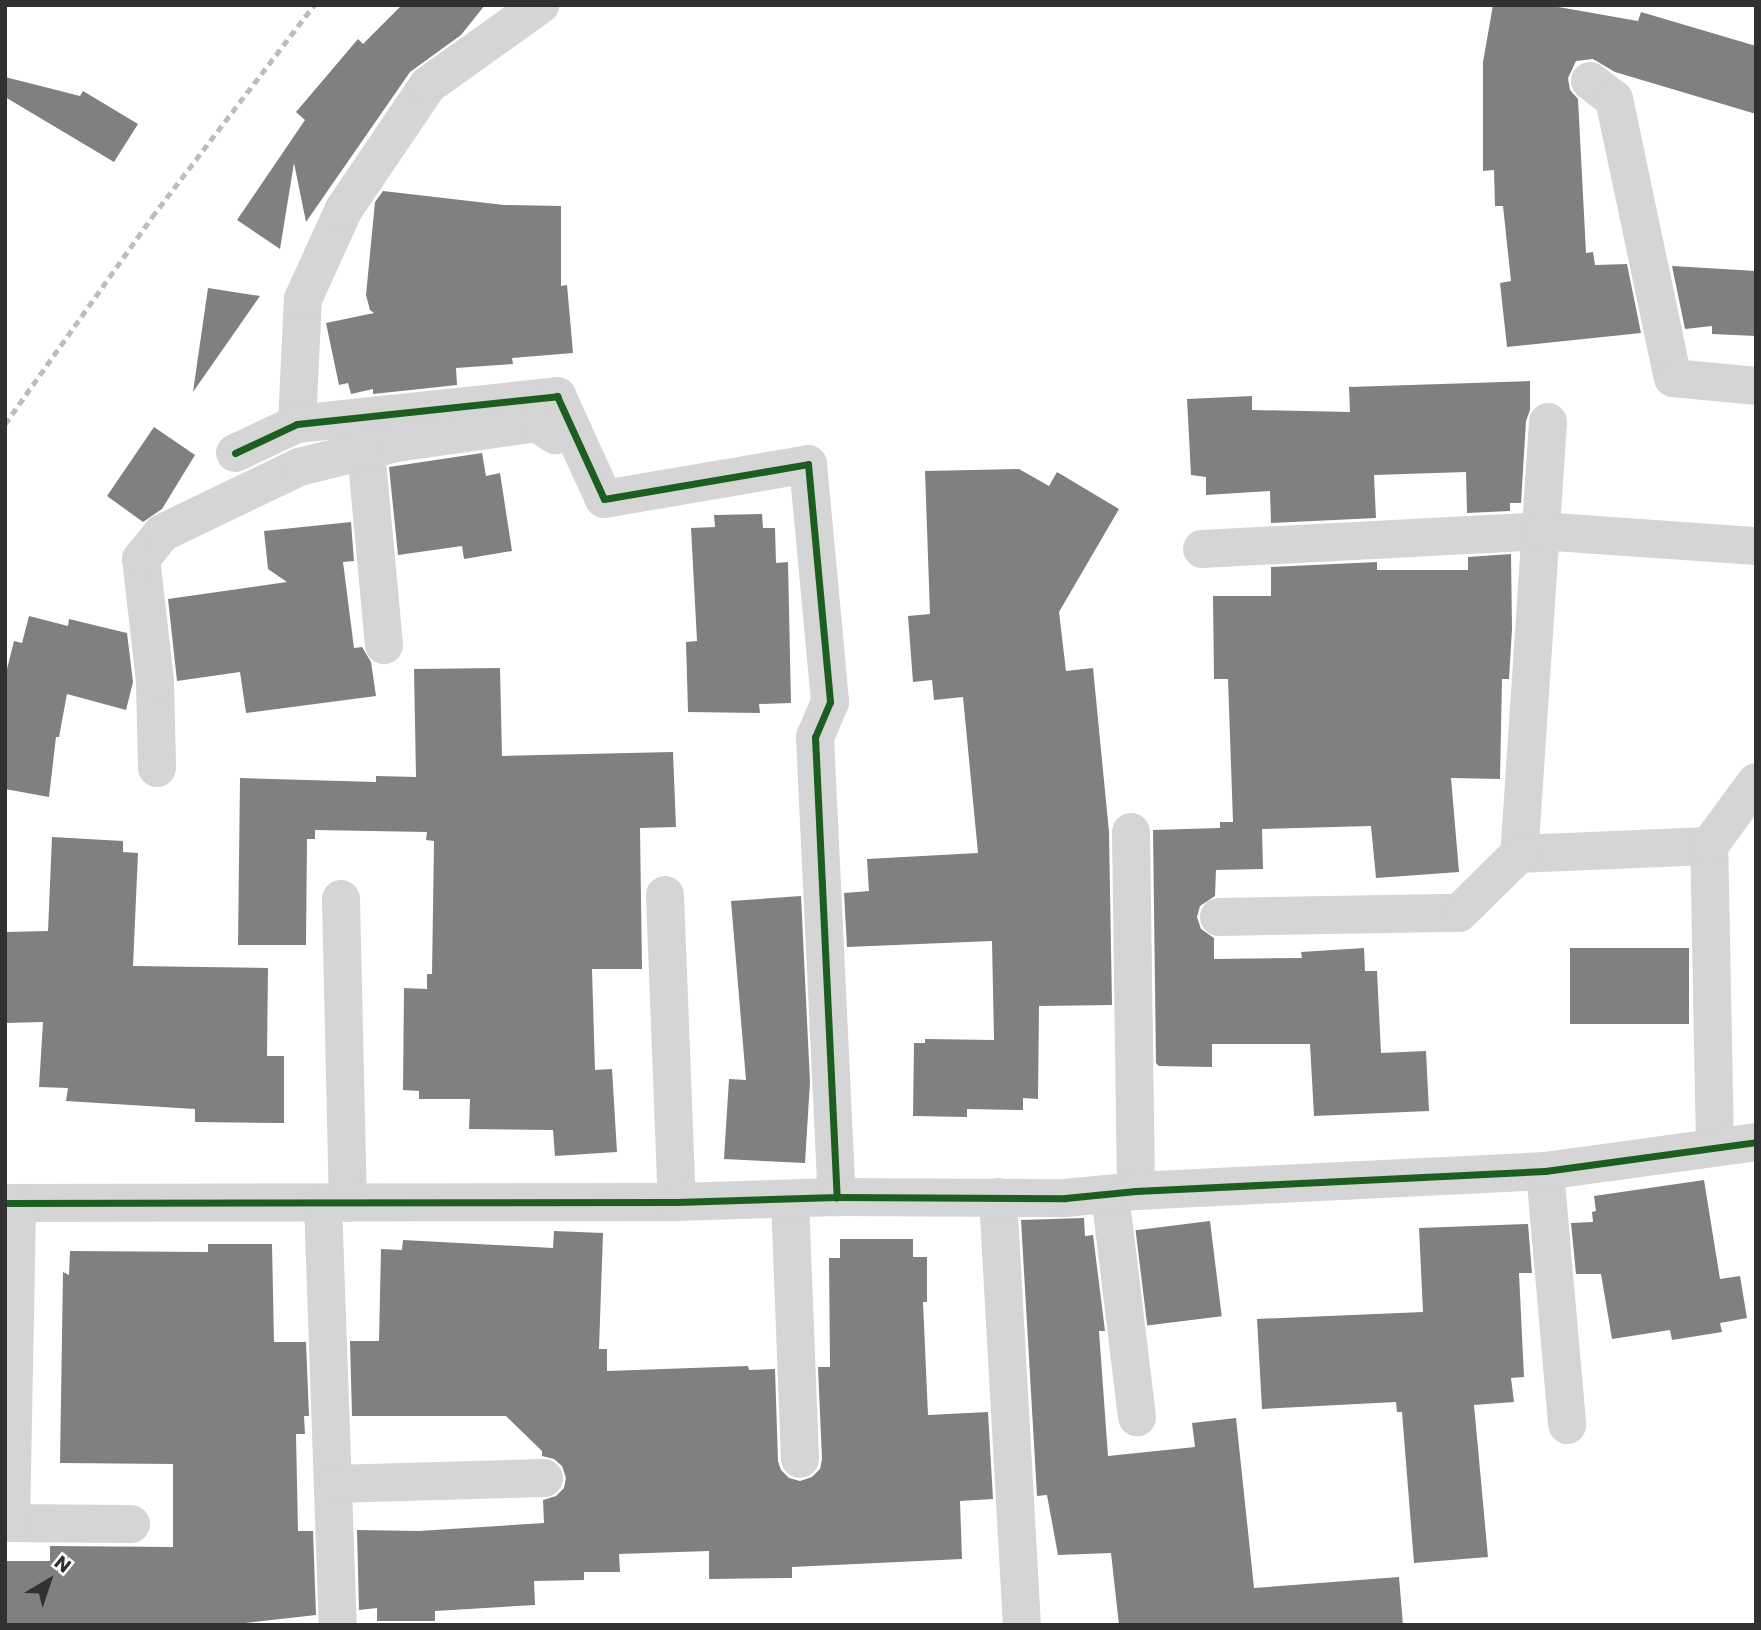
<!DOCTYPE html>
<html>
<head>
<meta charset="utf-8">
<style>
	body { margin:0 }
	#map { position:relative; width:1761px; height:1630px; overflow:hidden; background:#fff; font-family:Poppins,sans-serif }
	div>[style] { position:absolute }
	.building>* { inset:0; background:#808080; transform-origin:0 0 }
	.minor>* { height:38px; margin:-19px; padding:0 19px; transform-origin:19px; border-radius:19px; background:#d5d5d5 }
	.rail>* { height:5px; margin-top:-2.5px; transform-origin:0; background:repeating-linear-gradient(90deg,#bdbdbd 0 7px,transparent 0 12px) }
	.cycleway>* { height:7px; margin:-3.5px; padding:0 3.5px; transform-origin:3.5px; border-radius:3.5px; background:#1b5e20 }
	span { translate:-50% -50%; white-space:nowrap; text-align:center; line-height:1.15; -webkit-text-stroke:7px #fff; paint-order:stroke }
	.frame { position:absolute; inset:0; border:7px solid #313131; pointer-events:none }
	.north { position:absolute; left:14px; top:1546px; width:70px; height:70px; -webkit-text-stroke:5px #fff; paint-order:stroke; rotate:39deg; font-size:19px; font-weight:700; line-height:28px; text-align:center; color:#313131 }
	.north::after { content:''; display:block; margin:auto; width:24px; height:32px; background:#313131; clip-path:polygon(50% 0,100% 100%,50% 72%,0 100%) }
</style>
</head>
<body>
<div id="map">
	<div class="building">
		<i style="clip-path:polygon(402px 5px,485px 5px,461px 35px,410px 72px,306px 222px,294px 163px,280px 249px,237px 220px,305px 120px,296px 112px,358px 39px,363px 44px)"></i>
		<i style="clip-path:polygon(1493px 5px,1547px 5px,1638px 21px,1641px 12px,1756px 46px,1756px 114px,1615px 72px,1593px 59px,1576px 61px,1568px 78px,1570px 90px,1578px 99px,1586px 253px,1593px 252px,1595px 265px,1627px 264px,1641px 333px,1507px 347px,1500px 283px,1511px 281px,1503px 206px,1495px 206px,1494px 170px,1483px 171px,1483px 62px)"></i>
		<i style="clip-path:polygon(5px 77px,80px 96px,83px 91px,138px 124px,114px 162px,5px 97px)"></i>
		<i style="clip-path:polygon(383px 191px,504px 205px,561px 206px,561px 286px,567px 285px,573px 353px,512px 358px,513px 364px,456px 368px,457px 385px,373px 394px,373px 389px,351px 394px,348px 383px,339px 385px,326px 323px,374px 313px,370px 310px,366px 295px,375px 202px)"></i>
		<i style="clip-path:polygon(1672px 266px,1756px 271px,1756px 336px,1712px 334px,1712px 326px,1685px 329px)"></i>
		<i style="clip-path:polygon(208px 288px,260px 296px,193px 392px)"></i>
		<i style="clip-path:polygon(1530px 381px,1530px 410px,1526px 421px,1521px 503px,1510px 503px,1510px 511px,1467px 513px,1466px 472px,1374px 475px,1376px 518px,1271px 523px,1270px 491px,1206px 495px,1206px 477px,1191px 475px,1187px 399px,1252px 396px,1252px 410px,1350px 412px,1349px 387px)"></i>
		<i style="clip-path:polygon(154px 427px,195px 455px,162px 509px,143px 522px,107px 496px)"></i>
		<i style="clip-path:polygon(482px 453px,486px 476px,500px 473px,512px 551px,464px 559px,462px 546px,398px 555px,389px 467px)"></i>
		<i style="clip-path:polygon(1019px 469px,1049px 486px,1057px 472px,1119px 509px,1059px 612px,1066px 671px,1093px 668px,1109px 832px,1112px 1005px,1039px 1006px,1038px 1099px,1023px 1098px,1023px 1110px,967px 1109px,967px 1117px,913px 1116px,914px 1043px,925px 1043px,925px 1039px,994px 1040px,992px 941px,847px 947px,844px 893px,869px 891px,867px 859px,978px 853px,963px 697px,934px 700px,932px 680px,913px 682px,908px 616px,930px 614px,925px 471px)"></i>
		<i style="clip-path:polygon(762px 514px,763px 528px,775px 528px,776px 563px,788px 562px,791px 703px,759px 704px,760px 713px,688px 712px,686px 642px,697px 641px,691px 528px,715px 527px,714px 515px)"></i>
		<i style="clip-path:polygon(351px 522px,354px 561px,343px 562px,354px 648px,362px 647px,371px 662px,376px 696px,246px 713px,240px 672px,177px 681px,168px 599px,287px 582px,268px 569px,264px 531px)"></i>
		<i style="clip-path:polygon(1511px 554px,1512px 629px,1509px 679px,1502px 679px,1500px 779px,1451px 778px,1459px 872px,1376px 878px,1371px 826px,1262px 829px,1263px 869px,1216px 870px,1215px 896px,1200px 906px,1197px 917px,1201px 929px,1214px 938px,1214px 959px,1302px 958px,1301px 952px,1364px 948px,1365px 971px,1377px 971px,1381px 1053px,1426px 1051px,1429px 1111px,1314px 1116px,1310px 1044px,1212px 1044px,1212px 1067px,1159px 1066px,1156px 1063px,1153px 830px,1220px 828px,1220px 822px,1233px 822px,1228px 679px,1214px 679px,1213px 596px,1271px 596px,1271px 567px,1377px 562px,1377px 570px,1468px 570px,1468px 557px)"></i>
		<i style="clip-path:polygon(29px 616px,68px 626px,69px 619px,127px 633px,133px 682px,126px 710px,67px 694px,59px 737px,56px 737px,49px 797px,5px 789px,5px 677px,14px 641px,22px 643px)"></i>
		<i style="clip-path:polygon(500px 668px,502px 756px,673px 752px,676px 827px,640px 828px,642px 969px,592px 969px,595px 1070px,612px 1069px,617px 1152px,555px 1156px,553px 1130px,469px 1129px,470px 1099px,419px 1099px,419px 1091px,403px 1090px,404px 988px,427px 989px,427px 974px,432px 974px,434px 841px,426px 840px,427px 832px,315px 830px,315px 839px,307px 839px,306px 945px,238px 945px,240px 778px,376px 782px,376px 776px,416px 777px,414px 669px)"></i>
		<i style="clip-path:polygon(52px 837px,123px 841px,123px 852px,138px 853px,133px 966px,268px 968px,267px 1056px,284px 1056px,284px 1123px,195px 1122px,195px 1109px,66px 1101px,68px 1088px,39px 1087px,43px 1022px,5px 1023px,5px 932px,48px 931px)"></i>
		<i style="clip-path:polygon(801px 896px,810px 1082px,805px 1163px,724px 1159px,729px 1079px,746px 1080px,731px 901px)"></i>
		<i style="left:1570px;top:948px;width:119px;height:76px"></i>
		<i style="clip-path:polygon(1704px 1180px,1720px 1279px,1740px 1276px,1747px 1318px,1720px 1323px,1722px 1332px,1672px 1340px,1670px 1330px,1612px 1339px,1601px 1274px,1576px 1274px,1571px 1223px,1593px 1222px,1592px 1212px,1596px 1211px,1594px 1196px)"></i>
		<i style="clip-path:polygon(1084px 1218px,1085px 1236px,1093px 1235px,1105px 1331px,1099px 1331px,1108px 1456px,1195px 1447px,1192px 1423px,1236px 1418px,1254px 1588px,1399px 1577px,1403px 1625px,1119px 1625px,1111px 1553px,1058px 1555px,1047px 1495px,1037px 1496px,1021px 1220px)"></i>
		<i style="left:1210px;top:1221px;width:96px;height:75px;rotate:83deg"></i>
		<i style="clip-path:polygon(1528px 1224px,1532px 1273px,1519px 1273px,1524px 1377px,1511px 1378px,1514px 1402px,1474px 1405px,1488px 1557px,1414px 1563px,1402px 1412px,1397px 1412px,1396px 1402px,1262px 1409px,1257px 1319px,1423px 1312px,1419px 1228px)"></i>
		<i style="clip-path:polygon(554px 1231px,603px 1233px,599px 1349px,607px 1349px,607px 1371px,748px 1366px,749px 1370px,775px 1369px,778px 1461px,781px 1470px,789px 1478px,800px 1481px,812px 1477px,820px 1469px,822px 1459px,818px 1367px,830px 1367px,829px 1258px,840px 1258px,840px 1239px,913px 1239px,913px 1257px,927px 1257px,927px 1302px,923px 1302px,928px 1415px,988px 1412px,993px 1499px,960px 1501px,962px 1559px,792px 1567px,792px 1578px,709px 1579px,709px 1551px,619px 1554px,620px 1572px,584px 1572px,584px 1580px,534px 1581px,535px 1605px,435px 1611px,435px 1621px,377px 1621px,377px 1608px,359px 1610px,357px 1530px,419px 1531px,544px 1523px,543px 1500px,556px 1496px,564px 1488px,566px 1478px,562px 1466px,554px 1459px,542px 1456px,542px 1451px,506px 1416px,352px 1416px,350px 1341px,379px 1341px,381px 1249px,402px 1250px,403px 1240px,553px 1248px)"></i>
		<i style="clip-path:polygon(208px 1244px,272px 1244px,274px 1342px,306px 1342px,309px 1416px,304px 1416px,305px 1434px,296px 1434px,298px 1531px,313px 1531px,316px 1615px,228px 1625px,5px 1625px,5px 1561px,50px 1561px,50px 1546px,173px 1547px,173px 1464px,60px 1463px,63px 1272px,69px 1275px,70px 1251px,208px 1252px)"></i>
	</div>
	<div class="minor">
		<i style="left:1590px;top:81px;width:30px;rotate:37deg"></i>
		<i style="left:1614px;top:99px;width:285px;rotate:78.1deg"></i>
		<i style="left:1673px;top:378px;width:83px;rotate:5.5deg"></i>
		<i style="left:1548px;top:422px;width:433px;rotate:93.8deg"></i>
		<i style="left:1519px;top:854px;width:190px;rotate:-2.4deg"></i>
		<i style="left:297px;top:424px;width:125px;rotate:-87.3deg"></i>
		<i style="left:303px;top:299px;width:99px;rotate:-65.5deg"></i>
		<i style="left:344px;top:209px;width:150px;rotate:-55.9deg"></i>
		<i style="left:428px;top:85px;width:138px;rotate:-35.5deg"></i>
		<i style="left:366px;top:451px;width:195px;rotate:84.7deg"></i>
		<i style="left:235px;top:453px;width:68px;rotate:-25.1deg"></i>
		<i style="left:297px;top:424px;width:262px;rotate:-6.1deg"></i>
		<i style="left:557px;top:396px;width:113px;rotate:65.5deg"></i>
		<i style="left:604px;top:499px;width:207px;rotate:-9.7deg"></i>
		<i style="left:808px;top:464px;width:239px;rotate:84.7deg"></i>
		<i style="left:830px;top:702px;width:38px;rotate:113deg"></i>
		<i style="left:815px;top:737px;width:461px;rotate:87.3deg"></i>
		<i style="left:1202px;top:549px;width:338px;rotate:-3deg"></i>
		<i style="left:1540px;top:531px;width:217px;rotate:4deg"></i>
		<i style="left:157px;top:768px;width:87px;rotate:-91.3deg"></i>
		<i style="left:155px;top:681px;width:123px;rotate:-96.5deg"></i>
		<i style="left:141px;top:559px;width:33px;rotate:-51deg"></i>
		<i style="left:162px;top:533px;width:152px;rotate:-25.7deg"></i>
		<i style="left:299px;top:467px;width:100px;rotate:-13.9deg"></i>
		<i style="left:396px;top:443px;width:142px;rotate:-8.1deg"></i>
		<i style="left:537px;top:423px;width:22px;rotate:34deg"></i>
		<i style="left:1131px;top:832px;width:359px;rotate:89.2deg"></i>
		<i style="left:665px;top:895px;width:307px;rotate:87.8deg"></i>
		<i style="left:341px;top:899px;width:304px;rotate:88.7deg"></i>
		<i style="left:1219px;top:917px;width:240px;rotate:-1deg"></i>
		<i style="left:1459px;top:913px;width:84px;rotate:-44.5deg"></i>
		<i style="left:1715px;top:1147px;width:301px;rotate:-91.1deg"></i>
		<i style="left:1709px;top:846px;width:79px;rotate:-53.7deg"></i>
		<i style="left:1545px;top:1171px;width:255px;rotate:85deg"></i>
		<i style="left:1110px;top:1194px;width:225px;rotate:83.1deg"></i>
		<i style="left:998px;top:1197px;width:429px;rotate:86.8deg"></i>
		<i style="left:790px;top:1199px;width:260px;rotate:87.8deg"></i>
		<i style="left:5px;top:1203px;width:672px;rotate:-0.09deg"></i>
		<i style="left:677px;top:1202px;width:160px;rotate:-1.8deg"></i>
		<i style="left:837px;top:1197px;width:228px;rotate:0.3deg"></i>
		<i style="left:1065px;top:1198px;width:71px;rotate:-5.6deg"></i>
		<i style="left:1136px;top:1191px;width:409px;rotate:-2.8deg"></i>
		<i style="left:1545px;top:1171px;width:213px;rotate:-7.8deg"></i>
		<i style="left:323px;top:1203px;width:422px;rotate:88deg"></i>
		<i style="left:333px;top:1484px;width:211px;rotate:-1.6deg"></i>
		<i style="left:5px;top:1523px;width:126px;rotate:0.5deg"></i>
		<i style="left:11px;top:1523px;width:320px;rotate:-88.9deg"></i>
	</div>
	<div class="rail">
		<i style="left:5px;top:424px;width:254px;rotate:-54.6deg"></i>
		<i style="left:152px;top:217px;width:267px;rotate:-52.6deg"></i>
	</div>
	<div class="cycleway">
		<i style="left:235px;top:453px;width:68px;rotate:-25.1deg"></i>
		<i style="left:297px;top:424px;width:262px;rotate:-6.1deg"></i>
		<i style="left:557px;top:396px;width:113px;rotate:65.5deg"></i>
		<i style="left:604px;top:499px;width:207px;rotate:-9.7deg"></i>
		<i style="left:808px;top:464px;width:239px;rotate:84.7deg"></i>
		<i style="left:830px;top:702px;width:38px;rotate:113deg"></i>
		<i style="left:815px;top:737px;width:461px;rotate:87.3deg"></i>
		<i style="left:5px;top:1203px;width:672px;rotate:-0.09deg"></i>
		<i style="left:677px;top:1202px;width:160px;rotate:-1.8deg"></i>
		<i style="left:837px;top:1197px;width:228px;rotate:0.3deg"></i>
		<i style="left:1065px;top:1198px;width:71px;rotate:-5.6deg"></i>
		<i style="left:1136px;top:1191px;width:409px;rotate:-2.8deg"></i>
		<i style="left:1545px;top:1171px;width:213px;rotate:-7.8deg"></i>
	</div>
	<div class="frame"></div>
	<div class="north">N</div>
</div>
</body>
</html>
